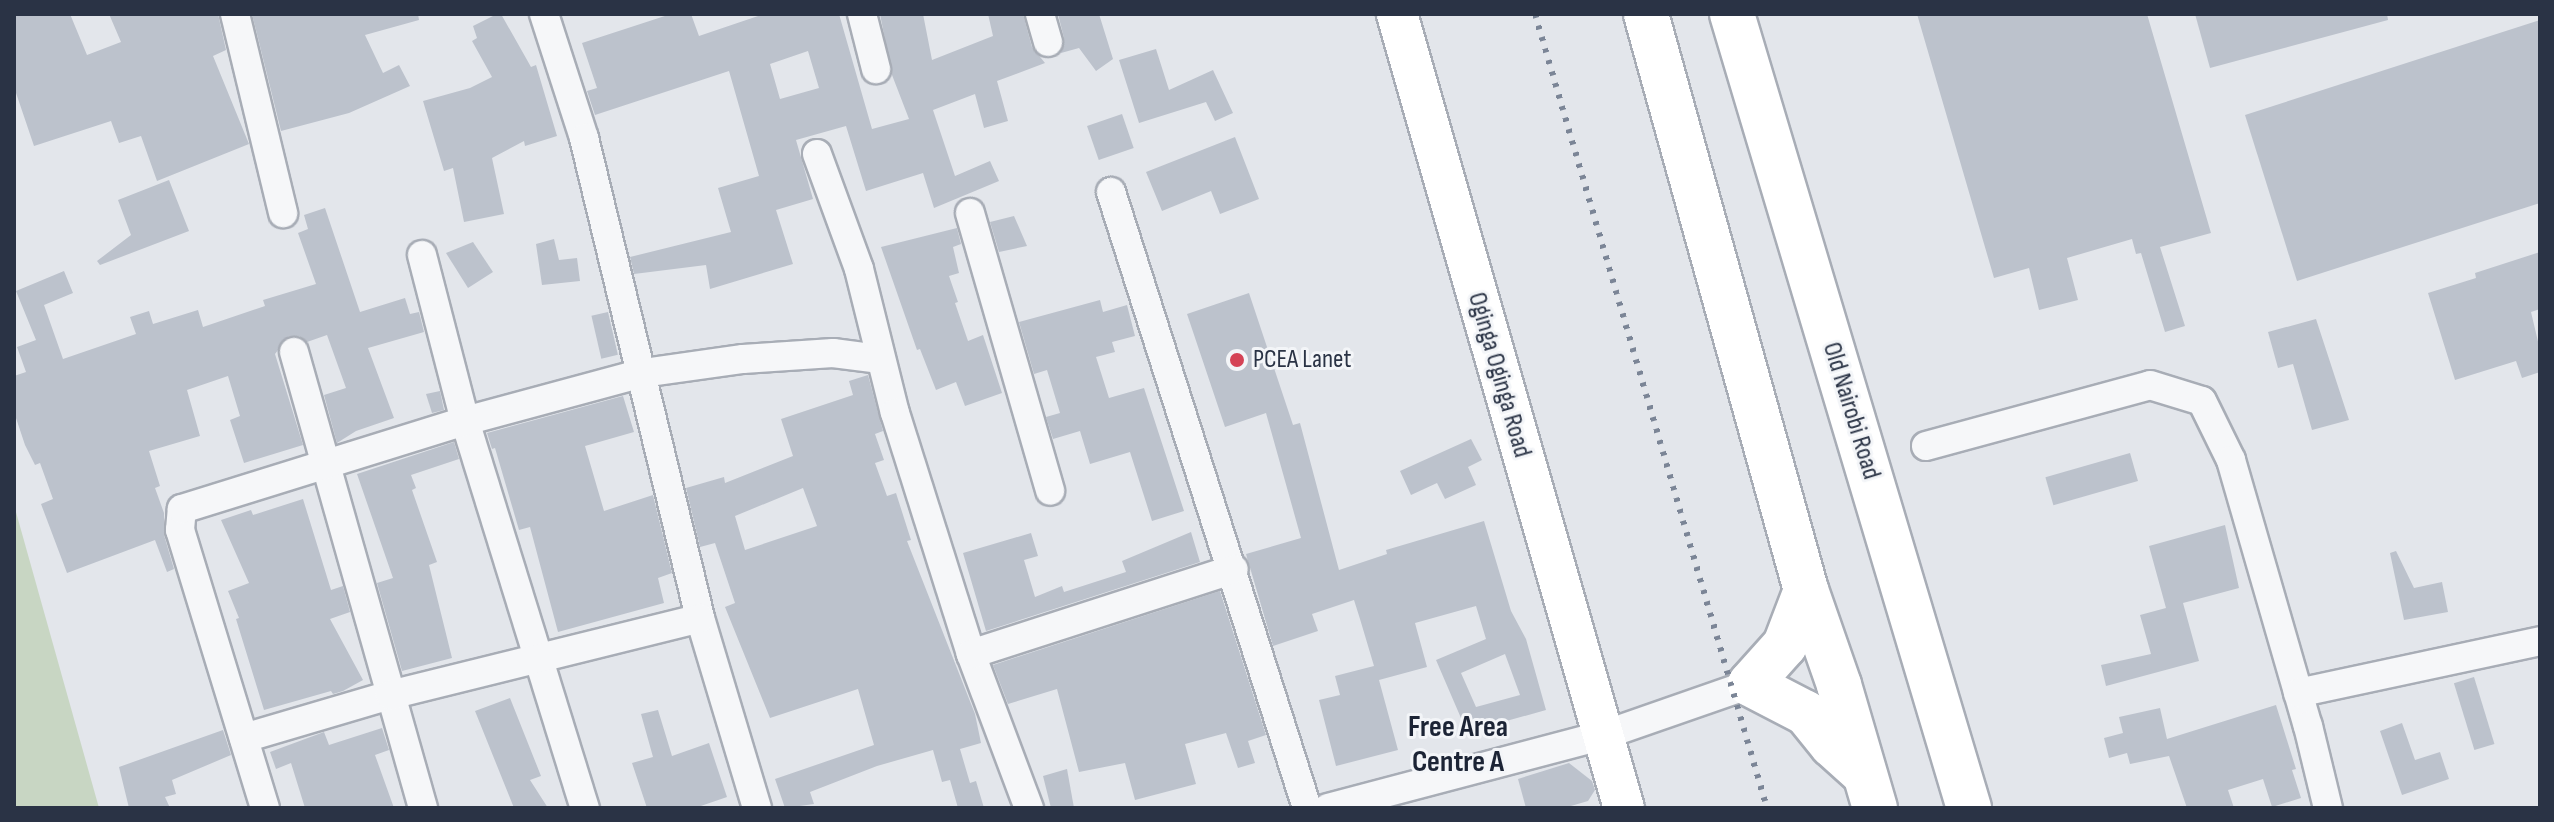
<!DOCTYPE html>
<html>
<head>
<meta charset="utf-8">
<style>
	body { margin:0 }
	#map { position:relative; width:2554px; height:822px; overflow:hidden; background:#e3e6eb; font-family:"Sofia Sans Condensed",sans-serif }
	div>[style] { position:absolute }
	.green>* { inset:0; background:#c8d6c3 }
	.building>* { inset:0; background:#bcc2cc; transform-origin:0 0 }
	.roads { filter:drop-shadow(2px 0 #a8adb6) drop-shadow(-2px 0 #a8adb6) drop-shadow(0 2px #a8adb6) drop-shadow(0 -2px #a8adb6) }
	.street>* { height:28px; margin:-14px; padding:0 14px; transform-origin:14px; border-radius:14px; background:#f6f7f9 }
	.secondary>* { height:40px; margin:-20px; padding:0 20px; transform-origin:20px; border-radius:20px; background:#fff }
	.highway>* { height:44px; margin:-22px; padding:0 22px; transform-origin:22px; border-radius:22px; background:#fff }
	.rail>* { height:6px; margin-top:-3px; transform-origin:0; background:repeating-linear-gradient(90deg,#7b8596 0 4px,transparent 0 12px) }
	.dots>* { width:22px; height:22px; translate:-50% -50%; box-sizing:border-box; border:4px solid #f3f5f8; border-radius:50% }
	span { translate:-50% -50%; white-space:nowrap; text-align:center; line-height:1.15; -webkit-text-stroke:6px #f3f5f8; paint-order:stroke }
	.poi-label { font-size:26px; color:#2a3345 }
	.left { translate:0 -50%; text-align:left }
	.street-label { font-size:26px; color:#2a3345 }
	.quarter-label { font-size:30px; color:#1c2435; font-weight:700 }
	.frame { position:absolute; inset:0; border:16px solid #2a3345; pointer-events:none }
</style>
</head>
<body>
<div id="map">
	<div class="green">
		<i style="clip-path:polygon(14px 505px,99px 808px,14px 808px)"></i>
	</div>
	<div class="building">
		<i style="clip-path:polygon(14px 14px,70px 14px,87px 55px,121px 42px,109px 14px,218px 14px,226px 50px,213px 56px,249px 144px,157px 181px,141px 136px,119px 143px,111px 121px,34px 146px,14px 87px)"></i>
		<i style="clip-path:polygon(252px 14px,418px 14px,419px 20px,365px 35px,383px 73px,399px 65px,410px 86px,349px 113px,281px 131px)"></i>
		<i style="clip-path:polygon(497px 14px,501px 14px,531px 67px,536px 65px,557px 136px,525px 146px,524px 141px,492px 158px,504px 214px,464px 222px,453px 168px,444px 171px,423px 101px,470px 88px,492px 77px,472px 41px,477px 38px,473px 26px)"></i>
		<i style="clip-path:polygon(evenodd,671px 14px,691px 14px,699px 36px,764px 14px,839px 14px,872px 129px,909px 119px,892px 75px,880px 14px,923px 14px,932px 60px,993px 36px,988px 14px,1023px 14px,1032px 47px,1045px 63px,997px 81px,1008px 121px,984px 128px,975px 94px,933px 110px,955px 176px,990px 161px,999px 181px,934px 208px,923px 173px,866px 191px,846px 126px,796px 140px,813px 199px,776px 210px,793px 264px,710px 289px,706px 265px,634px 274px,630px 257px,731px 232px,718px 188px,759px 176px,729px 71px,595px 115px,587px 91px,597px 88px,582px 43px,671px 14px,808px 51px,819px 88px,780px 99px,770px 64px,808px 51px)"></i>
		<i style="clip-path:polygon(1058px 14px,1099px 14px,1113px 59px,1096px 71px,1079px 48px,1061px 53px,1064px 38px)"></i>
		<i style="clip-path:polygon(1917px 14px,2147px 14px,2211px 233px,2160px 247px,2185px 326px,2165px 332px,2141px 253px,2136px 254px,2132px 239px,2067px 258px,2078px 300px,2039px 310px,2029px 268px,1994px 278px)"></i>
		<i style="clip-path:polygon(2195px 14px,2387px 14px,2388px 20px,2210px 68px)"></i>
		<i style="clip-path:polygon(2540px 20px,2540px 203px,2297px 281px,2245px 115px)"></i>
		<i style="clip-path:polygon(1156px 49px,1169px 90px,1213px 70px,1233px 113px,1215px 121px,1206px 102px,1139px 123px,1119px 60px)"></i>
		<i style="left:1122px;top:114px;width:36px;height:37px;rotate:71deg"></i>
		<i style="clip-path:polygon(1235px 137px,1259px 199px,1220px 214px,1211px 191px,1162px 211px,1146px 172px)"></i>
		<i style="clip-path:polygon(169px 180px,189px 231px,100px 265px,97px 261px,131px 235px,118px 200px)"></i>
		<i style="clip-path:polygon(325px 208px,360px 312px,405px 298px,410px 314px,419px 312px,424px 332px,368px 348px,394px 418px,356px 431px,337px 443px,324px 395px,346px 388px,327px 335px,307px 342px,299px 336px,289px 336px,275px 354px,303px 445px,244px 463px,230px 420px,240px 416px,228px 376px,187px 390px,200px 436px,149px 451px,160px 486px,155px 488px,164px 513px,164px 535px,174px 569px,167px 572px,155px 540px,67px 573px,41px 504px,53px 499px,40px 463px,35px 465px,25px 445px,14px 412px,14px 376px,26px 372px,17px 347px,36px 340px,16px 291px,64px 271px,73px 293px,44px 305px,63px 359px,136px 334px,130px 317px,149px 311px,153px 324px,198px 310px,203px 327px,265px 306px,263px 300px,316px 284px,298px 233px,308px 229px,304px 215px)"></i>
		<i style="clip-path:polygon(1014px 216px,1027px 246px,999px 252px,990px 222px)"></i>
		<i style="clip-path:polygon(957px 228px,961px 244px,953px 247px,959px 273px,949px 276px,958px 302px,955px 303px,968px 341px,983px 335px,1002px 393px,965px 406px,956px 382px,936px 390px,920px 349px,917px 350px,881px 247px)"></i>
		<i style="clip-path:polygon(554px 239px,559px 260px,577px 258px,580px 281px,542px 285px,536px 244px)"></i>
		<i style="clip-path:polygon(473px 242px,493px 272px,468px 288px,446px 253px)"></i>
		<i style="clip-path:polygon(2540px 252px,2540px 309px,2531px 312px,2540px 350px,2540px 372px,2522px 378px,2516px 361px,2455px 380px,2428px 293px,2476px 278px,2475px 273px)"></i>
		<i style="clip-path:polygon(evenodd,1249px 293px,1293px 425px,1300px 423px,1339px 570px,1387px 554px,1386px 550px,1484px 521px,1511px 611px,1526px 639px,1546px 710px,1467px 732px,1436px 660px,1486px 639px,1476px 606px,1415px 623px,1427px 667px,1379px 680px,1398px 750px,1336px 766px,1319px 700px,1340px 695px,1335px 676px,1374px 666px,1360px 619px,1354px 600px,1312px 614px,1318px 631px,1273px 646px,1246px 554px,1301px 538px,1266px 413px,1225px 427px,1187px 314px,1249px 293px,1505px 654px,1520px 695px,1476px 707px,1461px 673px,1505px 654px)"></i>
		<i style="clip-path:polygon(1100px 300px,1103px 312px,1127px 305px,1135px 336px,1112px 342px,1115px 352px,1096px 357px,1109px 398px,1144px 388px,1184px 511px,1152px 521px,1130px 452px,1090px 464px,1080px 431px,1053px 439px,1046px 417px,1060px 413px,1047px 370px,1034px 374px,1019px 322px)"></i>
		<i style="left:608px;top:312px;width:44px;height:17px;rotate:77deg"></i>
		<i style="clip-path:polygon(2316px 319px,2349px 420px,2312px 430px,2293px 364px,2278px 368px,2268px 332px)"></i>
		<i style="clip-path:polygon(evenodd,868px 375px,883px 431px,875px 434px,884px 460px,875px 463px,887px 496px,896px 493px,911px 540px,907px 541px,975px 714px,981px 743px,960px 749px,970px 783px,976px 781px,984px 808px,958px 808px,950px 780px,942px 782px,933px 750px,877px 766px,810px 792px,814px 804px,785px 808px,775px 779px,874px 745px,858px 689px,770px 718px,725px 607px,735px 603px,715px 543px,700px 547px,686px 488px,724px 477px,725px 483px,793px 456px,781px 419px,853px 395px,849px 381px,868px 375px,803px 488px,817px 526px,745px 550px,735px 516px,803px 488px)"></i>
		<i style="clip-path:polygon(440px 391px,444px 410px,432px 413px,426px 394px)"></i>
		<i style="clip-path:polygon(623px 396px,634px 432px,585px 446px,604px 511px,653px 495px,672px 573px,658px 578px,664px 603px,558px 632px,530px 527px,519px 530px,495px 448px,492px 449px,487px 433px)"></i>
		<i style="clip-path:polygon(1471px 439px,1482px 460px,1468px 467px,1476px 485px,1445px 499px,1437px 483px,1411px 495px,1400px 471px)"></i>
		<i style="clip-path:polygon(454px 442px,459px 459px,411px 475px,416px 488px,412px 490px,437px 562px,429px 565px,452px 658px,402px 671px,377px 583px,393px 578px,357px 474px)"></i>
		<i style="left:2130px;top:453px;width:29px;height:88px;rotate:74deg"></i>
		<i style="clip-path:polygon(303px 499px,331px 590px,343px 586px,350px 612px,330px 619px,363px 680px,343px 691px,333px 694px,331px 691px,264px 710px,236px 619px,239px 618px,228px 591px,249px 583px,221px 520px,251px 510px,253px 515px)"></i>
		<i style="clip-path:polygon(2225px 525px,2239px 588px,2183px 603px,2199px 661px,2106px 686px,2101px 665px,2151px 654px,2140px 615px,2166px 608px,2149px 546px)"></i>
		<i style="clip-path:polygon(1191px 532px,1200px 562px,986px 631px,963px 553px,1031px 533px,1038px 556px,1024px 560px,1035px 597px,1062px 586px,1064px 592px,1126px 572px,1122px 561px)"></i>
		<i style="clip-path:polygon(2396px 551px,2414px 588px,2442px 582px,2448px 612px,2404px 620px,2390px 553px)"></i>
		<i style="clip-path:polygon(1220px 591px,1266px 735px,1248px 741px,1255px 763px,1238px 768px,1226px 733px,1185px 744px,1196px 784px,1135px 800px,1125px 763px,1079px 772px,1057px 689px,1008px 704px,993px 665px)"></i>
		<i style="left:2474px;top:677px;width:70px;height:21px;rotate:73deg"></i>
		<i style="clip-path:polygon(510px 698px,541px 776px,530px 780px,548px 808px,514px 808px,475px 711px)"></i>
		<i style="clip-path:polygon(2276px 705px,2296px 769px,2292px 770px,2301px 798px,2272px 807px,2263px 779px,2228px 790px,2234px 808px,2187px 808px,2169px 756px,2130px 764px,2127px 753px,2109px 758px,2104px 738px,2123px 733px,2119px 717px,2160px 708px,2167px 739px)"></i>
		<i style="clip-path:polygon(658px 710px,672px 756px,709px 743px,727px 797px,695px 808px,647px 808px,632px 763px,653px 757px,641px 714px)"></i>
		<i style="clip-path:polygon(2402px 723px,2415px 760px,2440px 752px,2449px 779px,2402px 795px,2380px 731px)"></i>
		<i style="clip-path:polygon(382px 728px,389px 750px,375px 755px,394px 808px,305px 808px,291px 763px,276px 769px,270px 752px,324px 732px,329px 745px)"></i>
		<i style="clip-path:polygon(223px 730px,231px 755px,172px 780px,176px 794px,165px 797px,170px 808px,129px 808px,119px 767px)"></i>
		<i style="clip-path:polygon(1569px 763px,1592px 781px,1595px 790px,1588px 801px,1564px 808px,1526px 808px,1518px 779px)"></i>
		<i style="clip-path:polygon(1067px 769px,1074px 808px,1051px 808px,1043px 776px)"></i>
	</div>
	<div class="roads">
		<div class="street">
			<i style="left:235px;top:14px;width:205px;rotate:76.4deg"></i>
			<i style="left:544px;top:14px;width:130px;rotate:72.1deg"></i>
			<i style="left:584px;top:138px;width:494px;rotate:76.4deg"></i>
			<i style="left:700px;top:618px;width:198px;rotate:73.3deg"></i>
			<i style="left:862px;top:14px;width:57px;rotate:75.7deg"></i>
			<i style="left:1040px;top:14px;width:29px;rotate:74deg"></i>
			<i style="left:817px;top:154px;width:122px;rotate:69.9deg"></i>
			<i style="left:859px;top:269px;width:148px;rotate:76deg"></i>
			<i style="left:895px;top:413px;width:253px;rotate:72.5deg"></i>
			<i style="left:971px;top:654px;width:165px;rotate:69.4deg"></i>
			<i style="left:1111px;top:192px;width:646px;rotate:72.35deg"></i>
			<i style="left:970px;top:213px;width:289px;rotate:73.9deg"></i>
			<i style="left:422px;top:255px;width:171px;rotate:75.5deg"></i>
			<i style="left:465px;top:421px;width:405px;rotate:72.8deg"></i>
			<i style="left:294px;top:352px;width:474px;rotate:74.2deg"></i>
			<i style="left:1926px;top:446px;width:232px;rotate:-15.2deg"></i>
			<i style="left:2150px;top:385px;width:54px;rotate:17.1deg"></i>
			<i style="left:2202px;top:401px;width:66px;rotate:63.8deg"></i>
			<i style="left:2231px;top:460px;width:277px;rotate:73.9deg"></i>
			<i style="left:2308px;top:726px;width:84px;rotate:76.3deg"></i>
			<i style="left:971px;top:654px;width:276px;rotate:-17.9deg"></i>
			<i style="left:2298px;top:693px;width:248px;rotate:-12.1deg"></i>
			<i style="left:244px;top:738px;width:152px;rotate:-16.4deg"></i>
			<i style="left:390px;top:695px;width:319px;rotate:-13.9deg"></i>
			<i style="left:265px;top:808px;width:291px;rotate:-107deg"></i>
			<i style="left:180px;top:530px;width:21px;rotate:-85deg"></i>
			<i style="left:182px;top:509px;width:296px;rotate:-17.3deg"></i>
			<i style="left:465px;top:421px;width:184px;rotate:-15.1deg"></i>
			<i style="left:643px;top:373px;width:101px;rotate:-8deg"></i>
			<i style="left:743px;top:359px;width:90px;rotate:-3.8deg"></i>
			<i style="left:833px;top:353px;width:46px;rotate:7.4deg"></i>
			<i style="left:1328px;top:808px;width:282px;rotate:-14.8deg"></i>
			<i style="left:1601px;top:736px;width:158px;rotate:-19.2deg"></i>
		</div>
		<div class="secondary">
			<i style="left:1397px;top:14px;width:826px;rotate:74.05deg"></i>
		</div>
		<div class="highway">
			<i style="left:1646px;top:14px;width:598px;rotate:74.48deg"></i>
			<i style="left:1806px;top:590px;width:101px;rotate:70.8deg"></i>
			<i style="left:1839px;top:685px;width:128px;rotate:73.7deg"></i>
			<i style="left:1732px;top:14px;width:829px;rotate:73.38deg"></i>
			<i style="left:1806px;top:590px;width:59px;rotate:110.9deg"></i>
			<i style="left:1785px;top:645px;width:52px;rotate:131.9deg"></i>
			<i style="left:1750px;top:684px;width:63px;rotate:27.4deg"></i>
			<i style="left:1806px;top:713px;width:41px;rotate:50.9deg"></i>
			<i style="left:1832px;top:745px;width:40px;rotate:42deg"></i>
		</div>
	</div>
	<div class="rail">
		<i style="left:1535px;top:14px;width:827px;rotate:73.71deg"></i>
	</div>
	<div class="dots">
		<i style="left:1237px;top:360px;background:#d54356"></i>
	</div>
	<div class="poi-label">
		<span class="left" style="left:1253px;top:360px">PCEA Lanet</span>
	</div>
	<div class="street-label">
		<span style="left:1499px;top:375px;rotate:74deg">Oginga Oginga Road</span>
		<span style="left:1851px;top:411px;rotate:73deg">Old Nairobi Road</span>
	</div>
	<div class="quarter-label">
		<span style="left:1458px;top:744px">Free Area<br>Centre A</span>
	</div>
	<div class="frame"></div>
</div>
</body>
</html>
